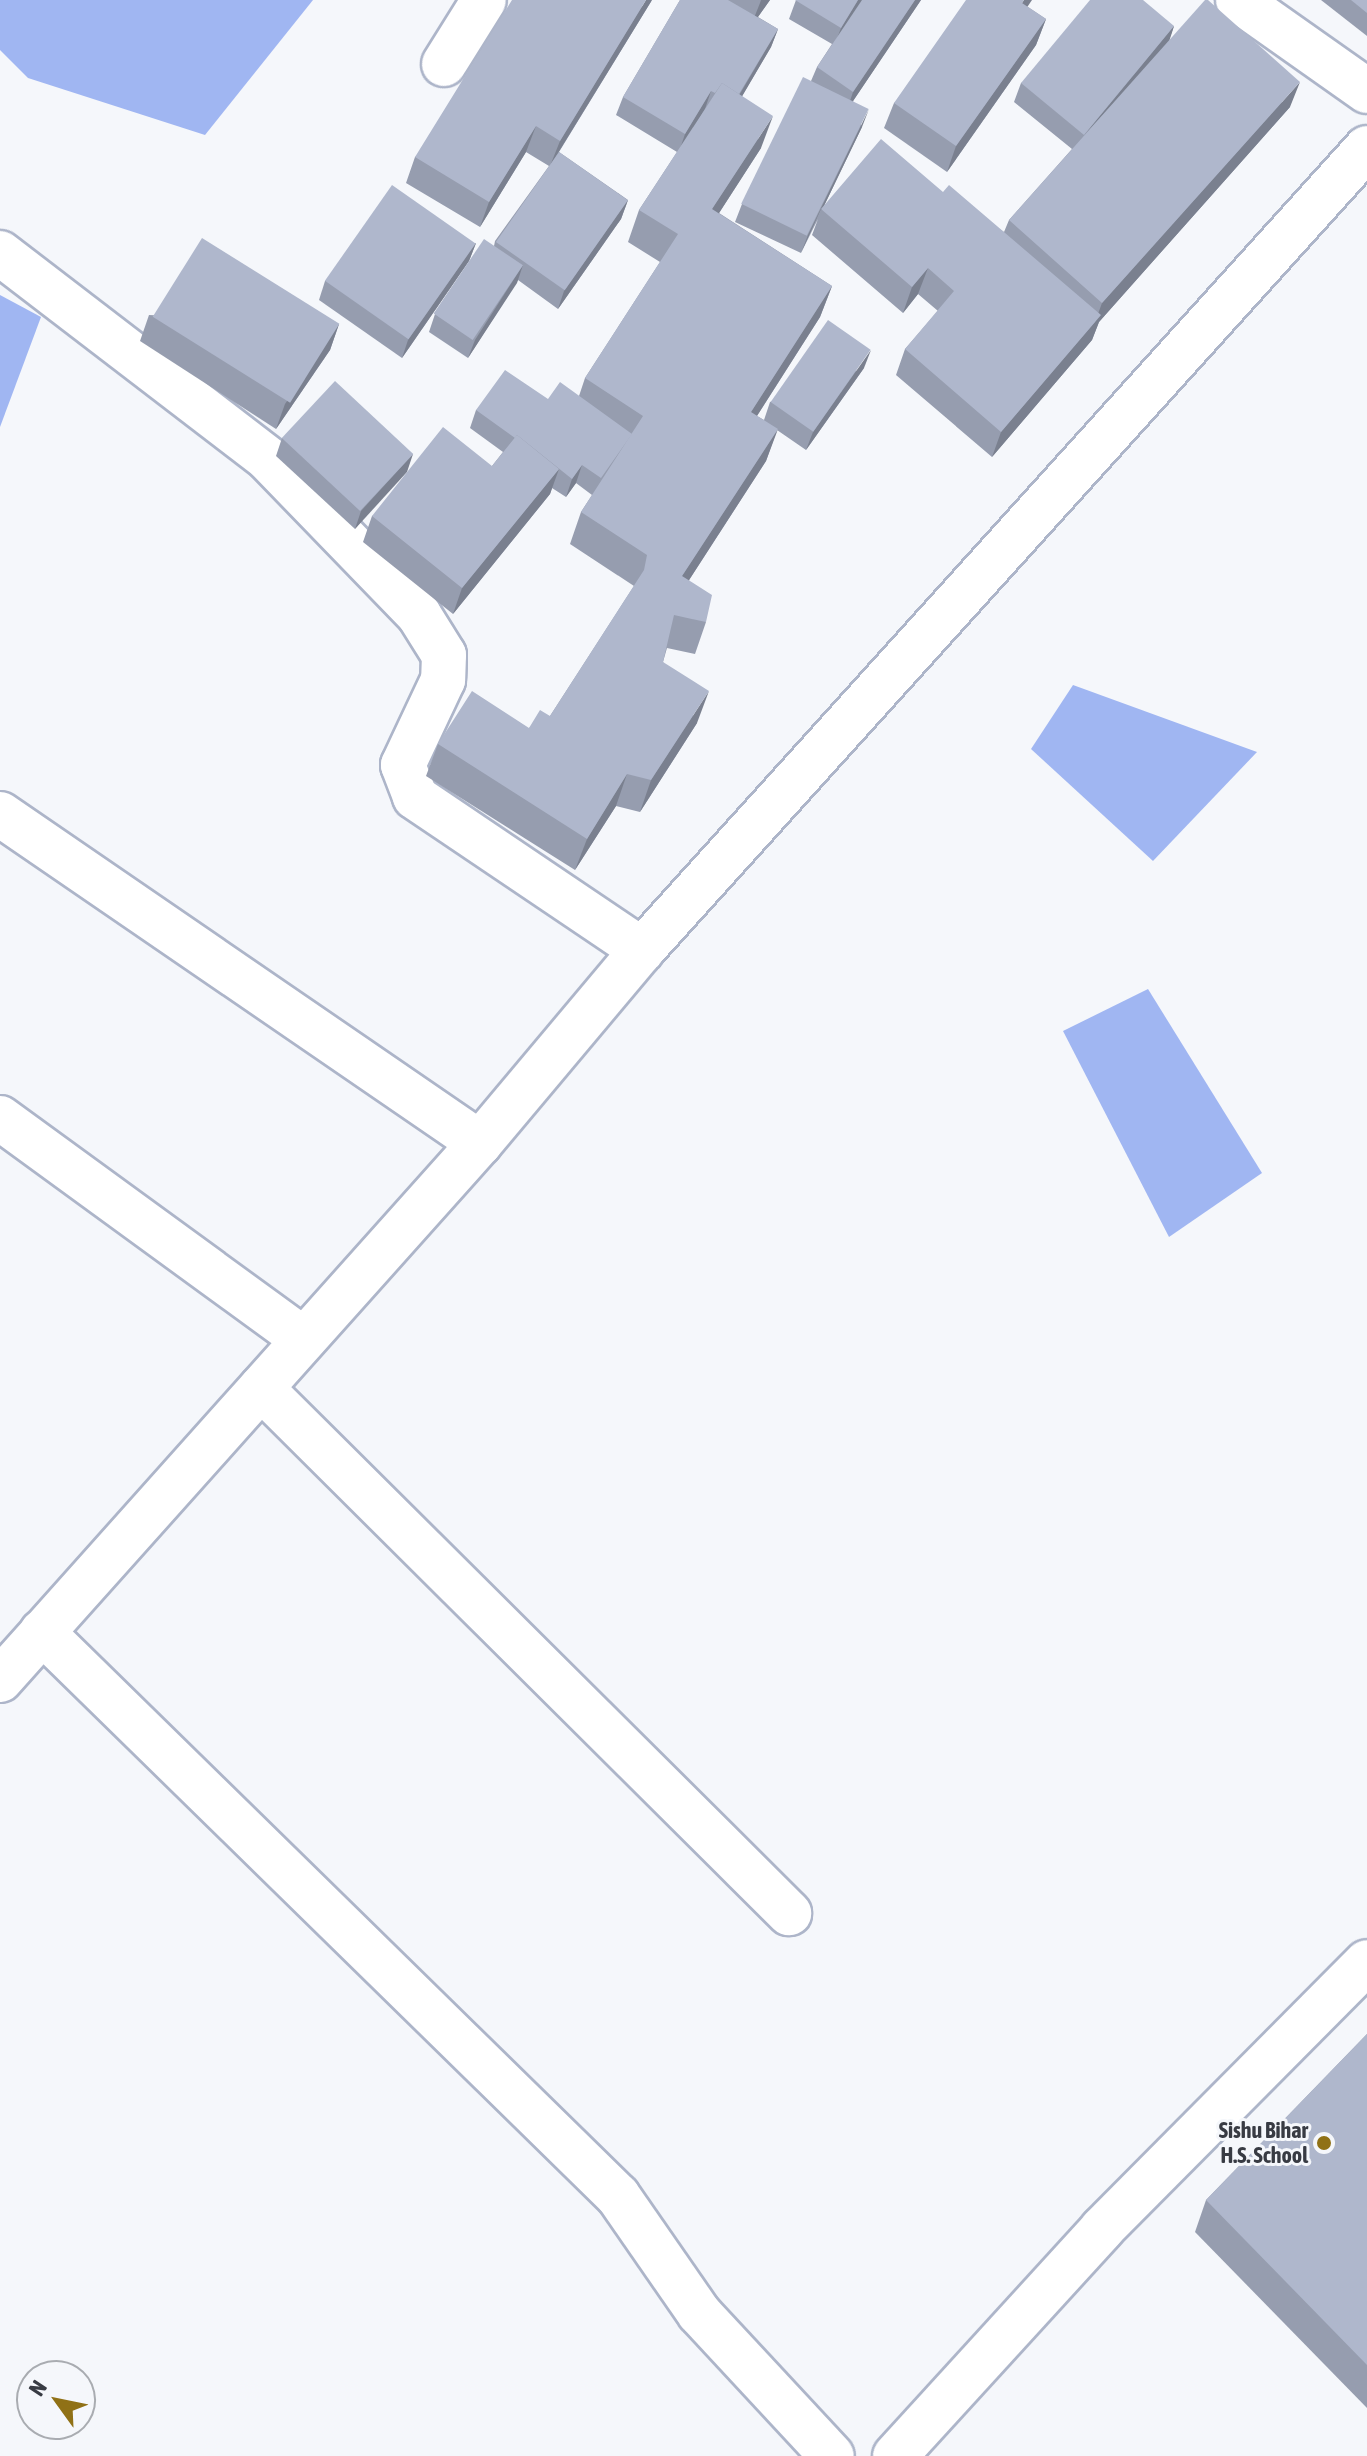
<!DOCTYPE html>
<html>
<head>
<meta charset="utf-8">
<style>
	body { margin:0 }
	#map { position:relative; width:1367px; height:2456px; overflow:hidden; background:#f5f7fb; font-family:"Asap Condensed",sans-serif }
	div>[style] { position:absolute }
	.water>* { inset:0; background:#a0b6f2 }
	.roads { filter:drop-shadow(2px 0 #adb5c9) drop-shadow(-2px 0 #adb5c9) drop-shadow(0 2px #adb5c9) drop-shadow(0 -2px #adb5c9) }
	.minor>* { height:44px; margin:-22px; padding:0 22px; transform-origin:22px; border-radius:22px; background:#fff }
	.tertiary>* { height:44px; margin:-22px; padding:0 22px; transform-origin:22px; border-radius:22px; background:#fff }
	.wall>* { inset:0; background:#969daf }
	.shaded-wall>* { inset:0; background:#7a808f }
	.building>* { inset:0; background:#afb7cc; transform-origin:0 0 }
	.dots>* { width:22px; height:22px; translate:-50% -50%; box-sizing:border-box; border:4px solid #f5f7fb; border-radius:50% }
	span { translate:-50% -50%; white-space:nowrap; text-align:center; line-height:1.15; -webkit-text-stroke:6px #f5f7fb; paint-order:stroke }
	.poi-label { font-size:22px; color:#383b43; font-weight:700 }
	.right { translate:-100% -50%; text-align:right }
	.north { position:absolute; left:16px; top:2360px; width:80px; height:80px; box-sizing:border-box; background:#f5f7fb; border:2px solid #a9acb1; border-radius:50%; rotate:303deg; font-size:22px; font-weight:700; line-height:32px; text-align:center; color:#383b43 }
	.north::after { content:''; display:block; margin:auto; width:28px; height:36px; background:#907116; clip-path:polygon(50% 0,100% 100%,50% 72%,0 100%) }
</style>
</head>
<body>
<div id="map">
	<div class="water">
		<i style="clip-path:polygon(0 0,313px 0,205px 135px,28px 78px,0 50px)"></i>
		<i style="clip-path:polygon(0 295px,41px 317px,0 427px)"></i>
		<i style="clip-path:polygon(1073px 685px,1257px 752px,1153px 861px,1031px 749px)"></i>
		<i style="clip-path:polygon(1148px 989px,1262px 1173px,1169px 1237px,1063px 1031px)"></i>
	</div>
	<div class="roads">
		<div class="minor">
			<i style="left:1238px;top:0;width:158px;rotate:35.2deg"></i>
			<i style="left:444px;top:64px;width:75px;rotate:-58deg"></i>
			<i style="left:0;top:253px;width:338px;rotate:37.5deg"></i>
			<i style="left:268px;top:459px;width:217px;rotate:45.9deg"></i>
			<i style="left:419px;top:615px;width:47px;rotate:58deg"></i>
			<i style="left:444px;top:655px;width:25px;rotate:92deg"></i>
			<i style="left:443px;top:680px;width:94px;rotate:115.2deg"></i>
			<i style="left:403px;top:765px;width:34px;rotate:69deg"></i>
			<i style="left:415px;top:797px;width:274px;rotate:34deg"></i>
			<i style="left:0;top:814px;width:582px;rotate:34.43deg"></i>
			<i style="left:0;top:1118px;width:376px;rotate:36.1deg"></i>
			<i style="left:261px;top:1388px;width:745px;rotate:44.84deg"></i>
			<i style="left:42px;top:1632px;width:806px;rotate:44.4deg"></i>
			<i style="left:618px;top:2196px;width:142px;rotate:55.3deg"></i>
			<i style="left:699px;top:2313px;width:195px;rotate:47.1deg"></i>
			<i style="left:895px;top:2456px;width:307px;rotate:-47.6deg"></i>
			<i style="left:1102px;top:2229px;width:376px;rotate:-45.2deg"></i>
		</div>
		<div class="tertiary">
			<i style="left:0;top:1680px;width:720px;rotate:-48.21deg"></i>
			<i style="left:480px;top:1143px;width:252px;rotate:-50deg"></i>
			<i style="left:642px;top:950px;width:1081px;rotate:-47.89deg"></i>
		</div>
	</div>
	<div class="wall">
		<i style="clip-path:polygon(652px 0,559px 152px,628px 200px,621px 219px,558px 309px,518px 280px,468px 358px,429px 332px,435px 314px,494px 246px,495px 241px,549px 166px,526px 152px,480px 227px,406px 183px,415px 157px)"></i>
		<i style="clip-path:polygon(680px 0,770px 0,758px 17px,778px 29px,771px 47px,742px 96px,761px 148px,719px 213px,832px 286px,820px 317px,757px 416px,764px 420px,770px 402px,864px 368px,806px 450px,777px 430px,766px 461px,689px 580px,706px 622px,695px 654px,667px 648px,663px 662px,697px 723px,640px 812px,616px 806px,575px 870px,426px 776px,438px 744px,529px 728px,550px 716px,634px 586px,570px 544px,581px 512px,592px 495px,576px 483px,566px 497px,552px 488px,550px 494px,453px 614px,363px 542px,372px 516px,492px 466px,503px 452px,470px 428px,476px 410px,579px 396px,585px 378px,660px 262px,628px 242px,639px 210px,677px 152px,616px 115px,623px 97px)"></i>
		<i style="clip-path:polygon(796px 0,921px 0,853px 101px,862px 127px,824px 206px,943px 192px,1004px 232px,1009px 220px,1072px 149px,1014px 102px,1021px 83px,1174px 26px,1169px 40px,1290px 107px,1099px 322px,1092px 340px,992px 457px,896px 375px,905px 349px,938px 311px,918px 294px,903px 313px,812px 235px,818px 219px,801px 253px,735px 222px,742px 204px,811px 81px,817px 67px,832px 44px,789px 19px)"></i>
		<i style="clip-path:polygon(1321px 0,1367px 0,1367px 36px)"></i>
		<i style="clip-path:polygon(1028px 7px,1046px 19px,1036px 45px,947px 172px,884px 128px,894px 103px)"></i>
		<i style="clip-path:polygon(476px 243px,469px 261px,402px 358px,319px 300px,325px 281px)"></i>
		<i style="clip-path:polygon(149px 315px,339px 324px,330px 350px,276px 429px,140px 341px)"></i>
		<i style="clip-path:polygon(282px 438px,413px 454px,355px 529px,276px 456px)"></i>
		<i style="clip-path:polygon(1367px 2034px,1367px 2408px,1195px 2232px,1206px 2200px)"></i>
	</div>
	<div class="shaded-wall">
		<i style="clip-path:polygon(646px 0,652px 0,550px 166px,560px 141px)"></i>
		<i style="clip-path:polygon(761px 0,770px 0,750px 28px,760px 3px)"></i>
		<i style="clip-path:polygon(858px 0,863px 0,834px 46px,841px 28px)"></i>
		<i style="clip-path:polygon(915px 0,921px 0,847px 110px,853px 92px)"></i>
		<i style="clip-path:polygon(1024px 0,1032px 0,1013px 28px,1022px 3px)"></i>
		<i style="clip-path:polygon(1046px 19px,1036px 45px,947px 172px,956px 146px)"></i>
		<i style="clip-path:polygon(1174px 26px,1168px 45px,1084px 135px)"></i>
		<i style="clip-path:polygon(778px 29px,771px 47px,727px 122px,734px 104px)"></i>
		<i style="clip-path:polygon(1300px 82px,1290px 107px,1099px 322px,1092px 340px,992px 457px,1001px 432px,1095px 322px,1102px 303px)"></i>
		<i style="clip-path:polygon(711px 91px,705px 109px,679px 152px,685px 134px)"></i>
		<i style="clip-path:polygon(869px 109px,862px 127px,822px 210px,821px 209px,801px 253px,808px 235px)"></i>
		<i style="clip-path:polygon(773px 116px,761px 148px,701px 241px,712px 209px)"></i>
		<i style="clip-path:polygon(536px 126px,526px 152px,480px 227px,489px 202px)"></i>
		<i style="clip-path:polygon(628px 200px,621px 219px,558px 309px,564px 291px)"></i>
		<i style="clip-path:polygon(476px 243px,469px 261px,402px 358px,408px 340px)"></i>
		<i style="clip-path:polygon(523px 265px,517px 283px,468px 358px,475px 340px)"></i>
		<i style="clip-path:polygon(928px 268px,918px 294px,903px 313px,912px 287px)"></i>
		<i style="clip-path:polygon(832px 286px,820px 317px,739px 444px,751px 412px)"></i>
		<i style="clip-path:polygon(339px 324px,330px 350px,276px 429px,285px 404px)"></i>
		<i style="clip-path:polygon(871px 350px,864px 368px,806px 450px,813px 432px)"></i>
		<i style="clip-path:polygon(778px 429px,766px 461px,671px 608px,682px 576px)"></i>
		<i style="clip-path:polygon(413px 454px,407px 472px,355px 529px,361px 511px)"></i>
		<i style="clip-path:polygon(582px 465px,576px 483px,566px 497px,572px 479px)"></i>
		<i style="clip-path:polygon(559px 469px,550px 494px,453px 614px,462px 588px)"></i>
		<i style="clip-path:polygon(709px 691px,697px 723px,640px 812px,651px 780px)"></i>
		<i style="clip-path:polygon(627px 774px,616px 806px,575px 870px,587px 839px)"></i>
	</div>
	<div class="building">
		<i style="clip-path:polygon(512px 0,646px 0,560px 141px,536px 126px,489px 202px,415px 157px)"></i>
		<i style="clip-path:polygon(680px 0,728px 0,778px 29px,739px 94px,722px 83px,715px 93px,711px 91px,685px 134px,623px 97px)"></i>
		<i style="clip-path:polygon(795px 0,858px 0,841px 28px)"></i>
		<i style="clip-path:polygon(862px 0,915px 0,853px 92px,817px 67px)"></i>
		<i style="clip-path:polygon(966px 0,1024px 0,1022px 3px,1046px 19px,956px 146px,894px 103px)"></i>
		<i style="clip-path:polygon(1090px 0,1143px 0,1174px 26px,1084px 135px,1021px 83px)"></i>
		<i style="clip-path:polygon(1205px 0,1208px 0,1300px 82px,1102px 303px,1009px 220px)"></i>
		<i style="clip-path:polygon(1351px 0,1367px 0,1367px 13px)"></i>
		<i style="left:803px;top:77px;width:73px;height:141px;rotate:26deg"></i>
		<i style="clip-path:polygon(722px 83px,773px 116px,712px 209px,832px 286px,751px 412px,778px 429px,682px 576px,712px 595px,706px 622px,674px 615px,663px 662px,709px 691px,651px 780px,627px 774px,587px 839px,438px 744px,472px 691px,529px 728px,540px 710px,550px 716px,644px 570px,647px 555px,581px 512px,643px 416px,585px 378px,678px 234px,639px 210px)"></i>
		<i style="clip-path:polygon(881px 139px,943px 192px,949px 185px,1101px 315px,1001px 432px,905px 349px,954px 291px,928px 268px,912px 287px,821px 209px)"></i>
		<i style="left:559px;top:152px;width:84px;height:110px;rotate:35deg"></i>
		<i style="left:392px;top:185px;width:102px;height:117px;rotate:35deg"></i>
		<i style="left:202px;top:238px;width:162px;height:93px;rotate:32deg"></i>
		<i style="left:484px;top:239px;width:47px;height:90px;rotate:34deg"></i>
		<i style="left:828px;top:320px;width:52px;height:100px;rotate:35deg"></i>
		<i style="clip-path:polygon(505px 370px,548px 399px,560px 382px,632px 434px,601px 478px,582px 465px,572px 479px,517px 435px,515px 438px,476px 410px)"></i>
		<i style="left:335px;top:381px;width:107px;height:78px;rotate:43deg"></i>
		<i style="clip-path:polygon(443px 427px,492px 466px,517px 435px,559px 469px,462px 588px,372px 516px)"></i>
		<i style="clip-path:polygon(1367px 2034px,1367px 2365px,1206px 2200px)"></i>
	</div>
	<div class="dots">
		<i style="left:1324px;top:2143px;background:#907116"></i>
	</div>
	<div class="poi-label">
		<span class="right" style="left:1308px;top:2143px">Sishu Bihar<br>H.S. School</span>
	</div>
	<div class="north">N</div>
</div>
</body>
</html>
